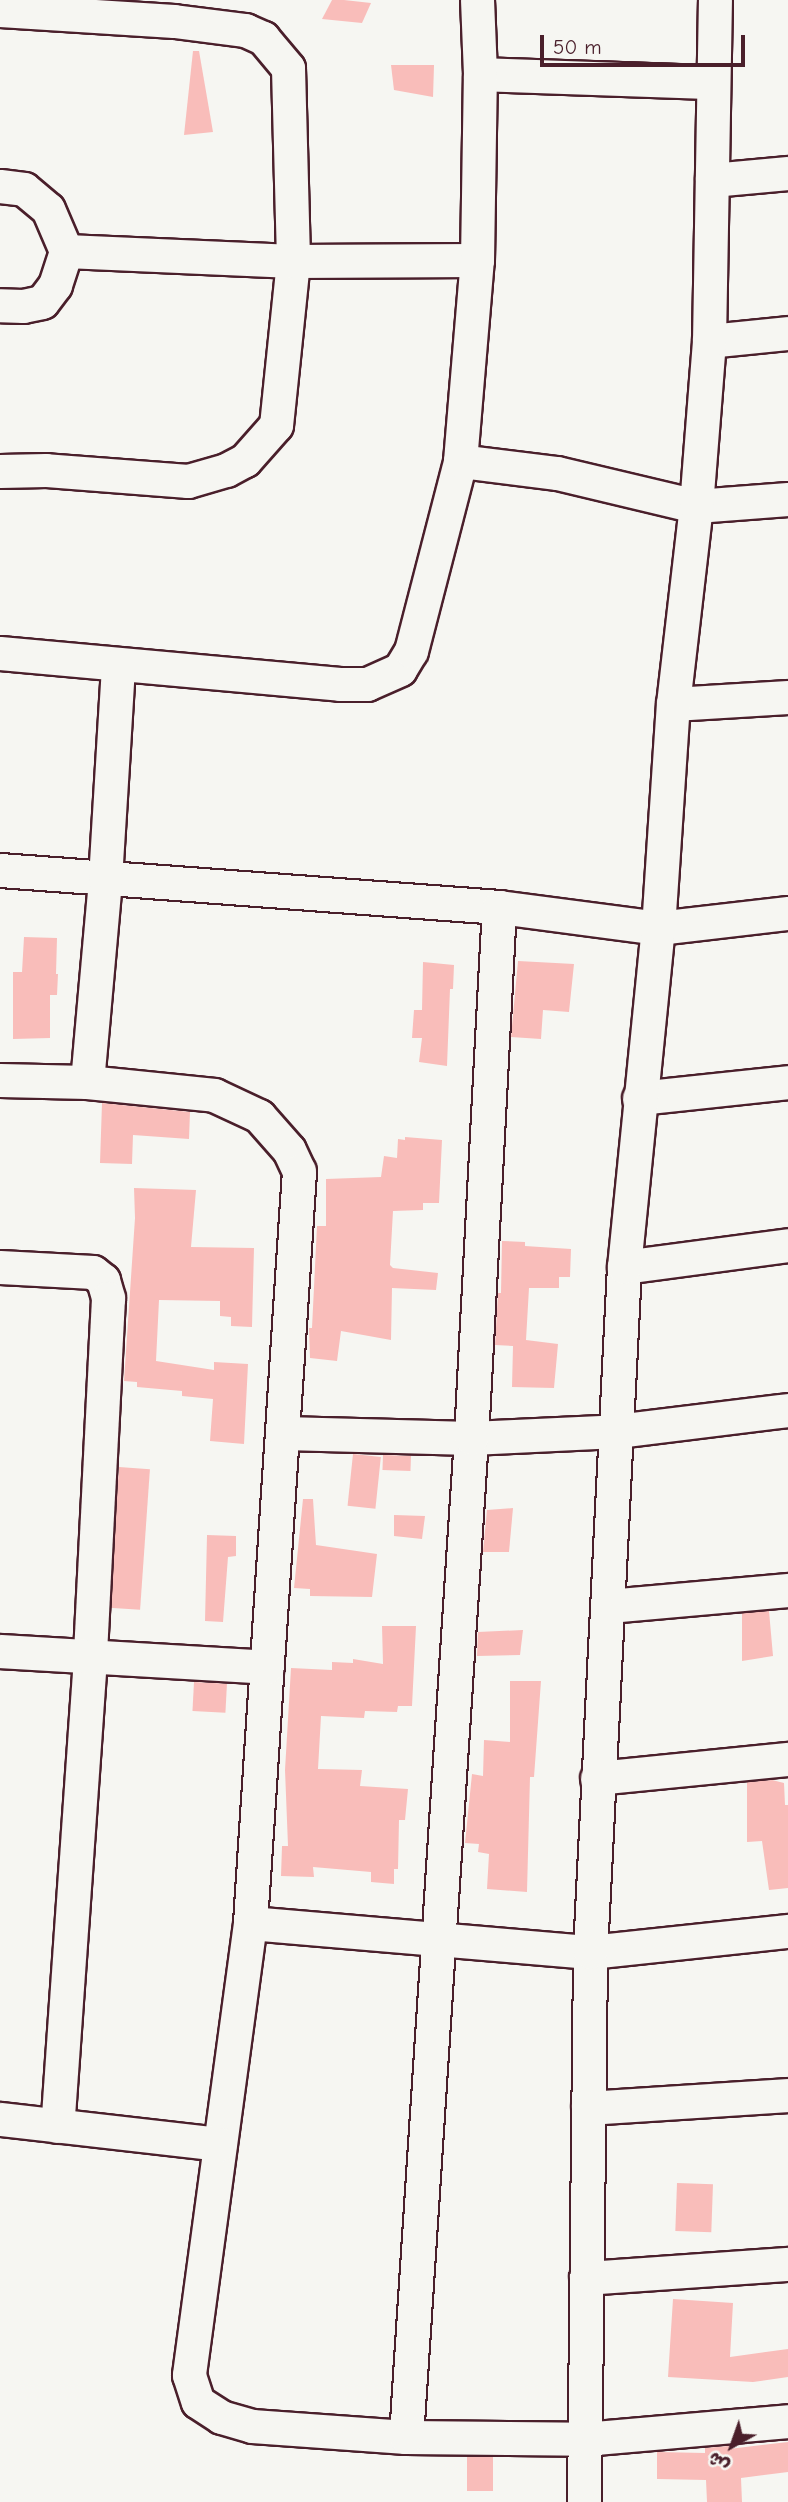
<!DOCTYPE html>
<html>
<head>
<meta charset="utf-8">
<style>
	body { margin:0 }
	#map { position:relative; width:788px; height:2502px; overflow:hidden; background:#f6f6f2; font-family:"Comic Neue","Playpen Sans Arabic",sans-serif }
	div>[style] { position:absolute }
	.building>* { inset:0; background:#f9bdba; transform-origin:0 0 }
	.roads { filter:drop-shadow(2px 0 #4a1f2b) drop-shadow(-2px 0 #4a1f2b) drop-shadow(0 2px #4a1f2b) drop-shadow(0 -2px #4a1f2b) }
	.minor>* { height:33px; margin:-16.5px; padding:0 16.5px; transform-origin:16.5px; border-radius:16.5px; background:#f6f6f2 }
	span { translate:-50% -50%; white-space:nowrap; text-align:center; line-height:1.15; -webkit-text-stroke:5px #f6f6f2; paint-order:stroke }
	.north { position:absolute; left:697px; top:2411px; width:70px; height:70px; -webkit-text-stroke:5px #f6f6f2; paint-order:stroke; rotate:220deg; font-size:19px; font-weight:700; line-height:28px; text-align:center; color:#4a1f2b }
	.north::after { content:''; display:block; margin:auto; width:24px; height:32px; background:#4a1f2b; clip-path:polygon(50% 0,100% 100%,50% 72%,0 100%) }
	.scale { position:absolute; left:540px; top:35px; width:205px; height:32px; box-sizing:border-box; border:4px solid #4a1f2b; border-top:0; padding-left:9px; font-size:21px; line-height:24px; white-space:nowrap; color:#4a1f2b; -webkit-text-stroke:5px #f6f6f2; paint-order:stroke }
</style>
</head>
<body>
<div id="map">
	<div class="building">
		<i style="clip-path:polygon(332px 0,344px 0,371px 3px,362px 23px,322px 19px)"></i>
		<i style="clip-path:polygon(193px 51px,199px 51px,213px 132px,184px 135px)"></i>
		<i style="clip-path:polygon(391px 65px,434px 65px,433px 97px,394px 90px)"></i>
		<i style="clip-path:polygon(24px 937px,57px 938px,56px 974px,58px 974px,57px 995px,50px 995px,50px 1038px,13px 1039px,13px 972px,22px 972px)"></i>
		<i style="clip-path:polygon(518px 961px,574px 964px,569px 1012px,543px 1010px,541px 1039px,511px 1037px)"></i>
		<i style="clip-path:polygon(423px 962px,454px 965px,453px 989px,450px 989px,447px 1066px,419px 1062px,422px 1038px,412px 1038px,414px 1010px,422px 1010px)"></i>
		<i style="clip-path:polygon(102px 1103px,190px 1112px,189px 1139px,133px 1135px,132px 1164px,100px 1163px)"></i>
		<i style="clip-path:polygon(405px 1137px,442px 1140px,439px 1203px,423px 1203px,423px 1210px,393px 1211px,390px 1265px,393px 1268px,438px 1273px,436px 1290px,392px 1288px,391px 1340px,341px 1331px,337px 1361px,310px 1358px,309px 1328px,312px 1328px,317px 1226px,326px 1226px,326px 1179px,381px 1177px,384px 1156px,397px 1158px,398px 1139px,405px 1140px)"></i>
		<i style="clip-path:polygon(134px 1188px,196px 1190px,191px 1247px,254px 1248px,252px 1327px,231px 1326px,231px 1317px,220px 1316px,220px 1301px,159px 1300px,156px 1361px,214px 1370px,214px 1362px,248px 1364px,244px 1444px,210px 1441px,213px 1399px,182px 1396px,182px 1391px,137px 1387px,137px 1382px,124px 1381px,135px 1218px)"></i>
		<i style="clip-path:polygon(502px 1241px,525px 1242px,525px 1246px,571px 1249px,570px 1277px,559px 1277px,559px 1288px,529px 1288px,526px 1340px,558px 1344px,554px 1388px,512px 1387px,513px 1346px,495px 1345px,498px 1293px,501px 1293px)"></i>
		<i style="left:353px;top:1454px;width:28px;height:52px;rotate:6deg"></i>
		<i style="left:383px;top:1455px;width:28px;height:15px;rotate:2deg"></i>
		<i style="left:119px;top:1467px;width:31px;height:141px;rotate:4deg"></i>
		<i style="clip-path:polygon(303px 1499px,313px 1499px,316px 1545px,377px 1554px,372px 1597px,310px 1596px,310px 1589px,294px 1588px)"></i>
		<i style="clip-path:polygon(513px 1508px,509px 1552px,483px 1552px,487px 1510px)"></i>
		<i style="clip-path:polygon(394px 1515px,425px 1516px,422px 1539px,394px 1536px)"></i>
		<i style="clip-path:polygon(207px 1535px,236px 1536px,236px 1556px,228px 1557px,223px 1622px,205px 1621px)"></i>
		<i style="clip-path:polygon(769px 1611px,773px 1656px,742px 1661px,742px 1613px)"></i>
		<i style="clip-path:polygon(382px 1626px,416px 1626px,412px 1706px,398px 1706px,397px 1712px,365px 1711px,364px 1718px,321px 1716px,318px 1769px,362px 1770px,360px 1786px,408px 1789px,405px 1820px,399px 1820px,398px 1869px,394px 1869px,394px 1884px,371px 1882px,371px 1872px,313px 1867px,314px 1877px,281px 1876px,282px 1846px,288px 1846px,285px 1770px,291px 1668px,332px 1670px,332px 1662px,353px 1663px,353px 1659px,383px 1664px)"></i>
		<i style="clip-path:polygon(523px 1630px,520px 1655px,477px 1656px,478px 1632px)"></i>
		<i style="clip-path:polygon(510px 1681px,541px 1681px,534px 1777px,530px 1777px,527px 1892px,487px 1889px,489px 1854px,478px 1852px,479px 1844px,465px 1843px,472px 1774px,483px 1776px,484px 1740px,510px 1742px)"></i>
		<i style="left:194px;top:1682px;width:33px;height:29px;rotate:3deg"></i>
		<i style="clip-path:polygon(772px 1780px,784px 1783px,785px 1805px,788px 1805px,788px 1888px,769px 1890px,762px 1841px,747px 1842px,747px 1782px)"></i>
		<i style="left:677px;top:2183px;width:36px;height:48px;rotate:2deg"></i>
		<i style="clip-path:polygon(673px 2299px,733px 2303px,730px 2357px,788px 2349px,788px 2377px,753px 2382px,668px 2377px)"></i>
		<i style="clip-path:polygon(788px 2442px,788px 2472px,741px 2478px,742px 2502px,707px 2502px,706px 2480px,657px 2479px,657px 2452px,705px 2453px,705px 2448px,729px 2446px,729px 2449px)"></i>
		<i style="left:467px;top:2457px;width:26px;height:34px"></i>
	</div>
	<div class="roads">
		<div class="minor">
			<i style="left:0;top:10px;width:174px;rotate:3.6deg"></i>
			<i style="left:174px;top:21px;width:72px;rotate:7.2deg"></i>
			<i style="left:245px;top:30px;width:20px;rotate:24deg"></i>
			<i style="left:263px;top:38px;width:39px;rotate:50deg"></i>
			<i style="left:288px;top:68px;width:193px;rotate:88.5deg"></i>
			<i style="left:293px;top:261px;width:165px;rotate:95.9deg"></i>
			<i style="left:276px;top:425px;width:47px;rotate:131.5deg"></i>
			<i style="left:245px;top:460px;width:21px;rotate:152deg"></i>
			<i style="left:226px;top:470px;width:40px;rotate:164deg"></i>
			<i style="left:188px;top:481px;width:142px;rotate:-175.6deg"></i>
			<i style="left:46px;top:470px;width:46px;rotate:178.8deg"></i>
			<i style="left:480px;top:74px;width:233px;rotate:2deg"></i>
			<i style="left:712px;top:180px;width:76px;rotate:-5.3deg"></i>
			<i style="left:0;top:186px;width:24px;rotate:7deg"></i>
			<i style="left:24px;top:189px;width:31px;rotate:40deg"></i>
			<i style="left:48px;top:209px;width:46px;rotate:66.8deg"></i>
			<i style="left:66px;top:251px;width:36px;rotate:108deg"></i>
			<i style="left:55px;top:285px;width:21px;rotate:127deg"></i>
			<i style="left:42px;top:302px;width:19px;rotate:168deg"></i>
			<i style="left:23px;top:306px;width:23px;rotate:-178deg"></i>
			<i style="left:66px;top:251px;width:227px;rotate:2.5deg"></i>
			<i style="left:293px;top:261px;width:184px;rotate:-0.3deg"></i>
			<i style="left:709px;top:341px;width:79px;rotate:-5.8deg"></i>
			<i style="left:460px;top:461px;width:98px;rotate:7.1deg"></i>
			<i style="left:557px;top:473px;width:143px;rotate:13.4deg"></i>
			<i style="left:696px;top:506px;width:92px;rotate:-4.4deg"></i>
			<i style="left:0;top:653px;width:341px;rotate:5.2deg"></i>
			<i style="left:340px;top:684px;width:27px"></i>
			<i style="left:367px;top:684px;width:36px;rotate:-24deg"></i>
			<i style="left:400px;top:669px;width:21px;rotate:-59deg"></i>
			<i style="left:411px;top:651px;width:196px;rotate:-75.5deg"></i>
			<i style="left:460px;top:461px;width:202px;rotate:-85.2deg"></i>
			<i style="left:477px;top:260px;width:186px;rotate:-89.1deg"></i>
			<i style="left:480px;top:74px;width:74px;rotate:-92.3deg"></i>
			<i style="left:673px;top:704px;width:115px;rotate:-3.5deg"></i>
			<i style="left:0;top:870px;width:500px;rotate:4.24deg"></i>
			<i style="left:499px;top:907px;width:160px;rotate:7.5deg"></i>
			<i style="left:658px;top:928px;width:131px;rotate:-6.6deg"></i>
			<i style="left:0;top:1080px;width:87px;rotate:1.3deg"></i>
			<i style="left:87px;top:1082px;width:128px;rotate:5.8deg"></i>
			<i style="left:214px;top:1095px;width:50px;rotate:25deg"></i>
			<i style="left:259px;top:1116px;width:45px;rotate:48.6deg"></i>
			<i style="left:289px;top:1150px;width:23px;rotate:65deg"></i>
			<i style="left:299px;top:1171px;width:754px;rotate:93.73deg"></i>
			<i style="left:250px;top:1923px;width:456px;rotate:97.7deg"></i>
			<i style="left:189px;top:2375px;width:28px;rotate:72deg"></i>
			<i style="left:198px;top:2402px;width:27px;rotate:33deg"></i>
			<i style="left:221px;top:2417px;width:32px;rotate:16deg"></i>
			<i style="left:252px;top:2426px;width:154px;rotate:4.1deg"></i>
			<i style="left:406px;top:2437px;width:178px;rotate:0.6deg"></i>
			<i style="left:584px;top:2439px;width:205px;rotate:-5deg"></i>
			<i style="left:87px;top:1082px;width:204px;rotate:-84.9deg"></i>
			<i style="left:105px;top:879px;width:214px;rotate:-86.5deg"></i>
			<i style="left:639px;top:1098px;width:150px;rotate:-6.1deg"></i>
			<i style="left:0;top:1267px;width:93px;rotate:3.1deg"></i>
			<i style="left:93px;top:1272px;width:13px;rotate:39deg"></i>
			<i style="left:103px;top:1280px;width:19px;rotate:74deg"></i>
			<i style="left:108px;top:1298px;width:360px;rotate:92.9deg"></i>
			<i style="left:90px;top:1658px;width:469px;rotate:94deg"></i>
			<i style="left:624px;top:1267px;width:165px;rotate:-7.6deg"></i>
			<i style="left:284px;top:1433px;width:187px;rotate:1.5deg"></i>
			<i style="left:471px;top:1438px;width:146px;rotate:-2.7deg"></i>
			<i style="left:617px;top:1431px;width:172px;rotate:-7deg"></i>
			<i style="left:608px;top:1606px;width:181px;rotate:-5.1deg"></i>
			<i style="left:0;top:1651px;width:267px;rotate:3.4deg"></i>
			<i style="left:597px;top:1778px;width:192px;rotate:-5.7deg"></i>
			<i style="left:250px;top:1923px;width:341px;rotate:4.9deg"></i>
			<i style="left:590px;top:1952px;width:199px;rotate:-6.1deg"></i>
			<i style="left:588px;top:2108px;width:200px;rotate:-3.7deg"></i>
			<i style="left:0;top:2119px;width:221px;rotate:6.5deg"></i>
			<i style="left:586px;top:2278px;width:202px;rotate:-4deg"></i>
			<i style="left:406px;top:2437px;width:1001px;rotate:-86.28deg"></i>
			<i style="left:471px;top:1438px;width:532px;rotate:-86.98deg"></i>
			<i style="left:584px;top:2502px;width:550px;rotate:-89.37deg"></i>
			<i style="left:590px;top:1952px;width:686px;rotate:-87.16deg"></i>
			<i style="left:624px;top:1267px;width:341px;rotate:-84.3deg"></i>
			<i style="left:658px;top:928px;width:225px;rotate:-86.2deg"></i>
			<i style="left:673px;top:704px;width:199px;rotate:-83.4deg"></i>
			<i style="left:696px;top:506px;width:166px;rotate:-85.5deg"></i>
			<i style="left:709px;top:341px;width:341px;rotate:-89deg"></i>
		</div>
	</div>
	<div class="north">ش</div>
	<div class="scale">50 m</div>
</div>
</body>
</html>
